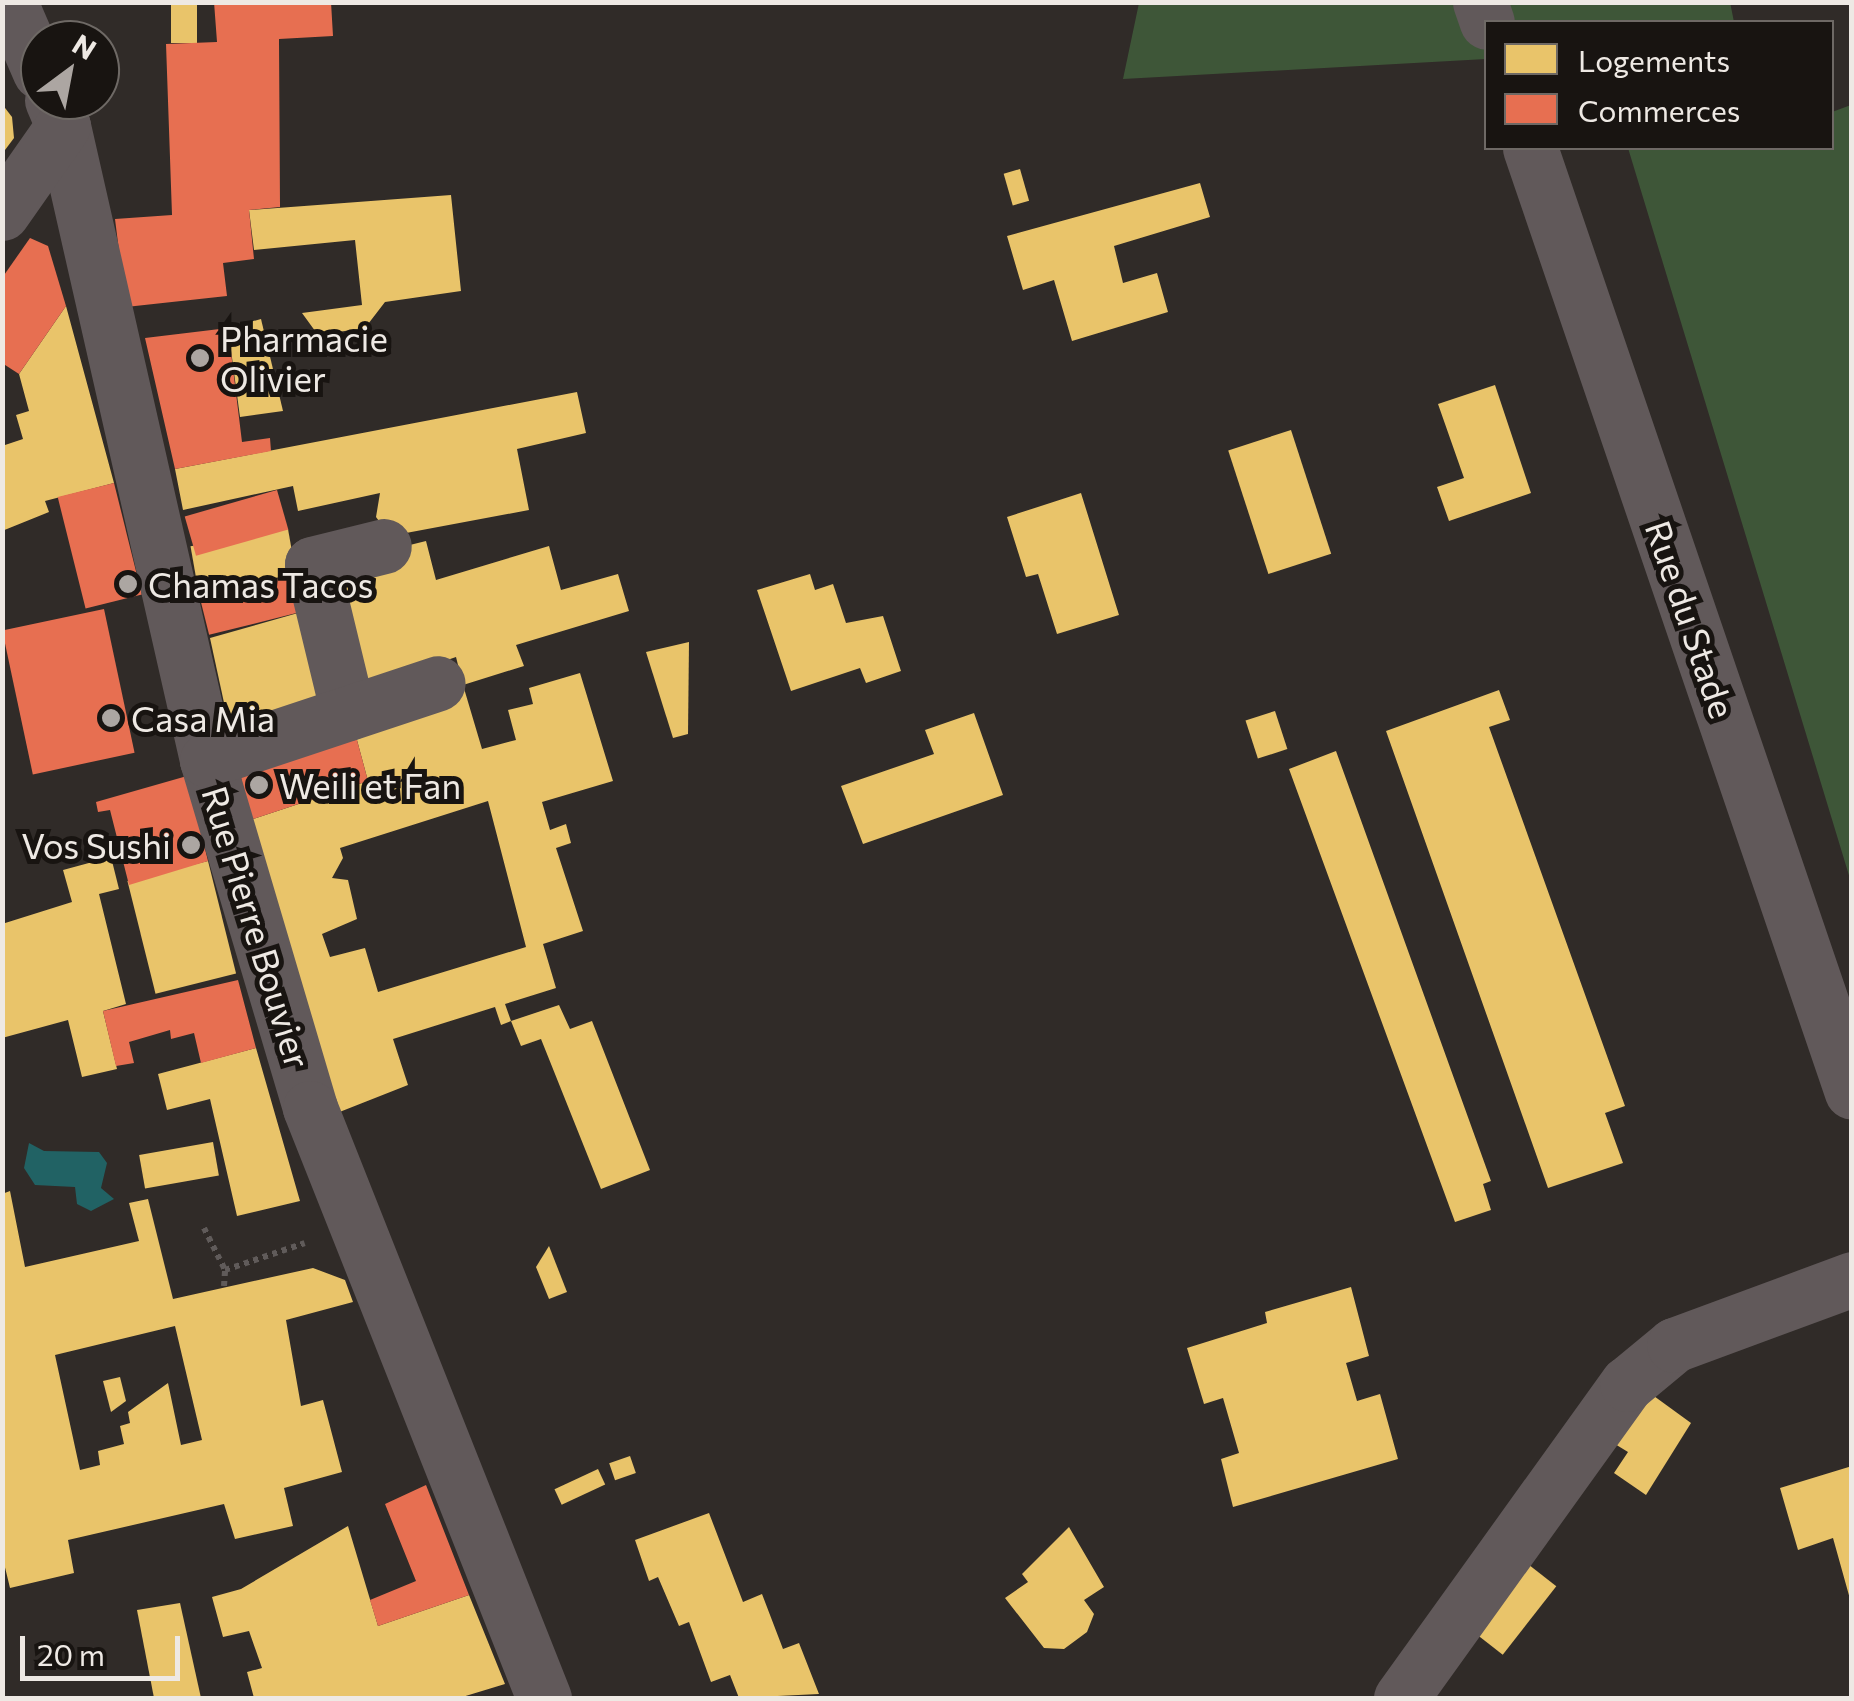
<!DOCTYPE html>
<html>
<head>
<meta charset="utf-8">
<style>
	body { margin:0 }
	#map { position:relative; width:1854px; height:1701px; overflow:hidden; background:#302b28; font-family:Commissioner,sans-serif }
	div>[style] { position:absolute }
	.green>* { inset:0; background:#3e5638 }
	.water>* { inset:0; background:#216264 }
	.homes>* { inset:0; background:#e9c46a; transform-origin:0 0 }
	.shops>* { inset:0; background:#e76f51; transform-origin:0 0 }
	.path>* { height:6px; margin-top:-3px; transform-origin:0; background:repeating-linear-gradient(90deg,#605b5a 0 5px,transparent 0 10px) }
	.minor>* { height:55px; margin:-27.5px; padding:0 27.5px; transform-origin:27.5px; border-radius:27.5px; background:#61595a }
	.dots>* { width:28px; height:28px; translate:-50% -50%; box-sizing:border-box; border:5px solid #181411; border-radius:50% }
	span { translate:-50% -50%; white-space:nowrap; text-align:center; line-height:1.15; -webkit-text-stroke:10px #181411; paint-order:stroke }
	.poi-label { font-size:35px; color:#eee9e4 }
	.left { translate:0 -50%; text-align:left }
	.right { translate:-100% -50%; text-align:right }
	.street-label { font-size:35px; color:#eee9e4 }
	.frame { position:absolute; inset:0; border:5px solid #eee9e4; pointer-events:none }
	.legend { position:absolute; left:1484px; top:20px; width:350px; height:130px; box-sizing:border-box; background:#181411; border:2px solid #6e6965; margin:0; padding:12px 18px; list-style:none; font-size:30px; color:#eee9e4 }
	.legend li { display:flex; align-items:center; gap:20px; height:50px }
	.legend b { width:50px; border:2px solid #6e6965 }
	.north { position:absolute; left:20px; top:20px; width:100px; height:100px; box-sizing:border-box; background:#181411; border:2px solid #6e6965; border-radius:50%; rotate:32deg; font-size:28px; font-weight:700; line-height:40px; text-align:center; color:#eee9e4 }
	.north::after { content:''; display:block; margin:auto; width:35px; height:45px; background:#aca6a2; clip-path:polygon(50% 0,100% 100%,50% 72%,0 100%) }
	.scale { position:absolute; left:20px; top:1636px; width:160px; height:45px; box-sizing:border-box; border:5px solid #eee9e4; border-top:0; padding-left:12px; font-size:30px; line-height:35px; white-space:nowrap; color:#eee9e4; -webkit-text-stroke:8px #181411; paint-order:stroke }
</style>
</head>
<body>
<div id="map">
	<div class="green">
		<i style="clip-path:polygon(1730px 2px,1734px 22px,1486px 22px,1486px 59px,1123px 79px,1139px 3px)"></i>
		<i style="clip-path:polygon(1851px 105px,1852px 105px,1851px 882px,1628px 148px,1832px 148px,1832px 112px)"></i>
	</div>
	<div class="water">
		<i style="clip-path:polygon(29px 1143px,44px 1151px,99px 1152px,107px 1163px,101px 1188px,114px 1199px,91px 1211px,77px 1204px,75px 1187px,35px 1185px,24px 1168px)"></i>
	</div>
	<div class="homes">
		<i style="left:171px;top:2px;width:26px;height:41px"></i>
		<i style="clip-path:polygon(2px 104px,12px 117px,14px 138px,2px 154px)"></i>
		<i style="left:1020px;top:169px;width:33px;height:17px;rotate:74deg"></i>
		<i style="clip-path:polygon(1200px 183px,1210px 217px,1114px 246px,1123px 283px,1157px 273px,1168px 312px,1072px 341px,1054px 280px,1023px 290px,1007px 236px)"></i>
		<i style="clip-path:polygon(451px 195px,461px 291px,385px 302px,365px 328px,318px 335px,302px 313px,362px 305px,355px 240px,254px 250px,249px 210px)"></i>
		<i style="clip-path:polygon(66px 306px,114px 483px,45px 501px,49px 512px,2px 531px,2px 446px,23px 439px,16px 415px,29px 411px,19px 374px)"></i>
		<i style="clip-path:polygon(261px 319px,283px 411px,240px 417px,228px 328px)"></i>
		<i style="clip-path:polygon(1495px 385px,1531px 493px,1449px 521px,1437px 487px,1464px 478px,1438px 404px)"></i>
		<i style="clip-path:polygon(577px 392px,586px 433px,517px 449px,529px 510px,390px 536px,376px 517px,380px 493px,298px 511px,293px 486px,183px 510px,175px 469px)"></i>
		<i style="left:1291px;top:430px;width:130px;height:66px;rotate:72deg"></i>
		<i style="clip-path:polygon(1081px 493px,1119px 615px,1057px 634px,1038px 574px,1026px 577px,1007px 517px)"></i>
		<i style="left:288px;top:529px;width:46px;height:99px;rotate:80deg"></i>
		<i style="clip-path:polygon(426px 541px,436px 580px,549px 546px,561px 590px,618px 574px,629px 611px,516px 645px,524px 666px,463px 685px,456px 657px,357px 691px,321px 567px)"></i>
		<i style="clip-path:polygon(810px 574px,815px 590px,833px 584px,846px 623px,883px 616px,901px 671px,866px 683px,860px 668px,791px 691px,757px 590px)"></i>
		<i style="clip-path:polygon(305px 611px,328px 701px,231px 735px,210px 638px)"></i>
		<i style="clip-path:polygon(689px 642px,688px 734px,673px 738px,646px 652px)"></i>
		<i style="clip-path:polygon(evenodd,580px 673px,613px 781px,542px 802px,550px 830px,566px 824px,571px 843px,556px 848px,583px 931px,543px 944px,556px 988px,505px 1004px,511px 1021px,501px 1025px,495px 1007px,393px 1039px,408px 1085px,337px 1113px,250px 820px,368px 781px,354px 729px,463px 685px,482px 749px,516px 740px,508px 710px,533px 704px,529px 688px,580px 673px,488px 801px,526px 947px,378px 992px,365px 948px,330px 957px,322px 934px,357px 919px,348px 880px,332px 878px,343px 858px,340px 848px,488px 801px)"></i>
		<i style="clip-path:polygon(1499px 690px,1510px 720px,1489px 727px,1625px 1106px,1605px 1113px,1623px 1163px,1548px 1188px,1386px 731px)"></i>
		<i style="left:1275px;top:711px;width:40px;height:31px;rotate:72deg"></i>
		<i style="clip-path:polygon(974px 713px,1003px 795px,863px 844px,841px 786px,934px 754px,925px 730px)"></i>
		<i style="clip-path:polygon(1336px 751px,1491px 1181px,1483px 1184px,1491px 1210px,1455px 1222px,1289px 769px)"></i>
		<i style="clip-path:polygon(111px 857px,119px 889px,99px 894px,126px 1004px,103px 1011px,117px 1069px,82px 1077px,68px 1020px,2px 1038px,2px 924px,72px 902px,63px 870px)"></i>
		<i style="left:208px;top:861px;width:116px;height:83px;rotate:76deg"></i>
		<i style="clip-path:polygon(559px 1005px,570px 1029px,592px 1021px,650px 1170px,601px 1189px,541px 1039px,521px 1046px,511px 1021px)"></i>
		<i style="clip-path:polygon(256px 1048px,300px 1201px,237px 1216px,210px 1099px,167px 1110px,158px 1074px)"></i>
		<i style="left:213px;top:1142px;width:34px;height:75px;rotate:80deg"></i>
		<i style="clip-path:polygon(evenodd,10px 1191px,25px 1267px,139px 1241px,129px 1203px,148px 1199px,173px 1299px,313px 1268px,345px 1280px,353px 1302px,286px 1320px,301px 1406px,323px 1400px,342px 1472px,284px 1488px,293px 1526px,235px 1539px,224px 1504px,68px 1540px,74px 1573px,10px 1588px,2px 1555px,2px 1194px,10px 1191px,175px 1326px,202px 1440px,181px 1445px,168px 1383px,128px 1412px,130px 1423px,120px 1426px,124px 1444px,98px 1451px,100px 1465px,80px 1470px,55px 1355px,175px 1326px)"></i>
		<i style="clip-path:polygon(549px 1246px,567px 1292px,549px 1299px,536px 1267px)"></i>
		<i style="clip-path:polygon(1351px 1287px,1369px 1356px,1346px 1363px,1357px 1401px,1380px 1394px,1398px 1459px,1233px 1507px,1221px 1459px,1239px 1453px,1223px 1398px,1204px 1404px,1187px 1348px,1267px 1323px,1265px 1312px)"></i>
		<i style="clip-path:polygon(120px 1377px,126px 1401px,111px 1412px,103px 1381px)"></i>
		<i style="clip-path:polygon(1647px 1391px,1691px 1423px,1646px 1495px,1614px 1473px,1628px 1452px,1610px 1441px)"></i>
		<i style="left:630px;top:1456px;width:18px;height:22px;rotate:71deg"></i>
		<i style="clip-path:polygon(1852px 1466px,1852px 1599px,1850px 1599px,1833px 1538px,1798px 1550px,1780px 1488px)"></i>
		<i style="left:598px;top:1469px;width:17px;height:48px;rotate:65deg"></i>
		<i style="clip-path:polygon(709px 1513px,743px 1602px,762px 1594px,783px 1649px,799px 1643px,819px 1694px,739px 1698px,730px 1675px,711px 1682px,689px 1622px,679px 1626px,658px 1577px,649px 1581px,635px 1540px)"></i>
		<i style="clip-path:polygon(348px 1526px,378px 1626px,469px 1595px,505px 1684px,459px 1698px,254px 1698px,247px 1672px,262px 1668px,249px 1631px,223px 1637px,212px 1597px,241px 1589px)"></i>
		<i style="clip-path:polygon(1069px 1527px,1104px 1587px,1084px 1600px,1094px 1614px,1087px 1632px,1064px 1649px,1044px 1648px,1005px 1598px,1028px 1582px,1022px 1574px)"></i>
		<i style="left:1524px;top:1561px;width:41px;height:87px;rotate:38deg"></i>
		<i style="clip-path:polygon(180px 1603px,201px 1698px,154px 1698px,137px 1610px)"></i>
	</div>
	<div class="shops">
		<i style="clip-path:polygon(214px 2px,331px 2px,333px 36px,279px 39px,280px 207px,249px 210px,254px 259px,223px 263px,227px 296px,126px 307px,115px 219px,172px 215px,166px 44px,217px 42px)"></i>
		<i style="clip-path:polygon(30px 238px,48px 246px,66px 306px,19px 374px,2px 363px,2px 278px)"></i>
		<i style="clip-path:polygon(228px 328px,242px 442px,270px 438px,271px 451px,175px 469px,145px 338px)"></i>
		<i style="left:114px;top:483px;width:115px;height:58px;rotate:76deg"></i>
		<i style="left:277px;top:490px;width:41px;height:96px;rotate:74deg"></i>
		<i style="left:296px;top:574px;width:38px;height:99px;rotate:76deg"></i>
		<i style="left:104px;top:609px;width:147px;height:104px;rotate:78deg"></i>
		<i style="clip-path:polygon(354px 729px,368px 781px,250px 820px,240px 773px)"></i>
		<i style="clip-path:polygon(187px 776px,208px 861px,129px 885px,110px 810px,98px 812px,96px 802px)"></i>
		<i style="clip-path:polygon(238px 980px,256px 1048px,201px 1063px,194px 1033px,171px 1039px,170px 1030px,129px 1042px,134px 1063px,116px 1066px,103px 1011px)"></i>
		<i style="clip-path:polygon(426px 1485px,469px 1595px,378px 1626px,370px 1600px,416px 1581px,385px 1504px)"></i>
	</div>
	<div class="path">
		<i style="left:204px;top:1228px;width:47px;rotate:63.4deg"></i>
		<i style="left:225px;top:1270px;width:84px;rotate:-18.6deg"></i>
		<i style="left:224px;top:1286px;width:16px;rotate:-86deg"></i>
	</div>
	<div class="minor">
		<i style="left:3px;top:2px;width:15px;rotate:42deg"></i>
		<i style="left:14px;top:12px;width:65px;rotate:66.6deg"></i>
		<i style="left:1480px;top:2px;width:21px;rotate:71deg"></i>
		<i style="left:52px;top:100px;width:28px;rotate:67deg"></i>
		<i style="left:63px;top:126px;width:650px;rotate:77.2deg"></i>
		<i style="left:207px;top:760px;width:363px;rotate:73.5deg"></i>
		<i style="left:310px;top:1108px;width:635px;rotate:68.37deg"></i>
		<i style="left:1530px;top:148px;width:997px;rotate:71.17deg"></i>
		<i style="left:2px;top:213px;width:106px;rotate:-55deg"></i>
		<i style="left:348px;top:713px;width:153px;rotate:-103.6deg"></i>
		<i style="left:312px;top:564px;width:74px;rotate:-14deg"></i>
		<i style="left:207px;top:760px;width:243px;rotate:-18.4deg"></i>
		<i style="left:1401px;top:1698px;width:387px;rotate:-54.3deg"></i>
		<i style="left:1627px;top:1384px;width:61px;rotate:-39.7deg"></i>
		<i style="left:1674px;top:1345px;width:190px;rotate:-20.3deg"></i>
	</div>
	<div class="dots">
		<i style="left:200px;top:358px;background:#aca6a2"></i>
		<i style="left:128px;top:584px;background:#aca6a2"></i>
		<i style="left:111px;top:718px;background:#aca6a2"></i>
		<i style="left:259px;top:785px;background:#aca6a2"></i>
		<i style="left:191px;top:845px;background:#aca6a2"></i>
	</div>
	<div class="poi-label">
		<span class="left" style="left:220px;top:358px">Pharmacie<br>Olivier</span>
		<span class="left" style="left:148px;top:584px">Chamas Tacos</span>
		<span class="left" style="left:131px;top:718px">Casa Mia</span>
		<span class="left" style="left:279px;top:785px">Weili et Fan</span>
		<span class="right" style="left:171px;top:845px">Vos Sushi</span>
	</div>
	<div class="street-label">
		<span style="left:1691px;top:619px;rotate:71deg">Rue du Stade</span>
		<span style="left:257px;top:927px;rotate:73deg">Rue Pierre Bouvier</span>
	</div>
	<div class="frame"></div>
	<ul class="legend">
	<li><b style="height:28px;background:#e9c46a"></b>Logements</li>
	<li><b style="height:28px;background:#e76f51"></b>Commerces</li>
	</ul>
	<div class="north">N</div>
	<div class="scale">20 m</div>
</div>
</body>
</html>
